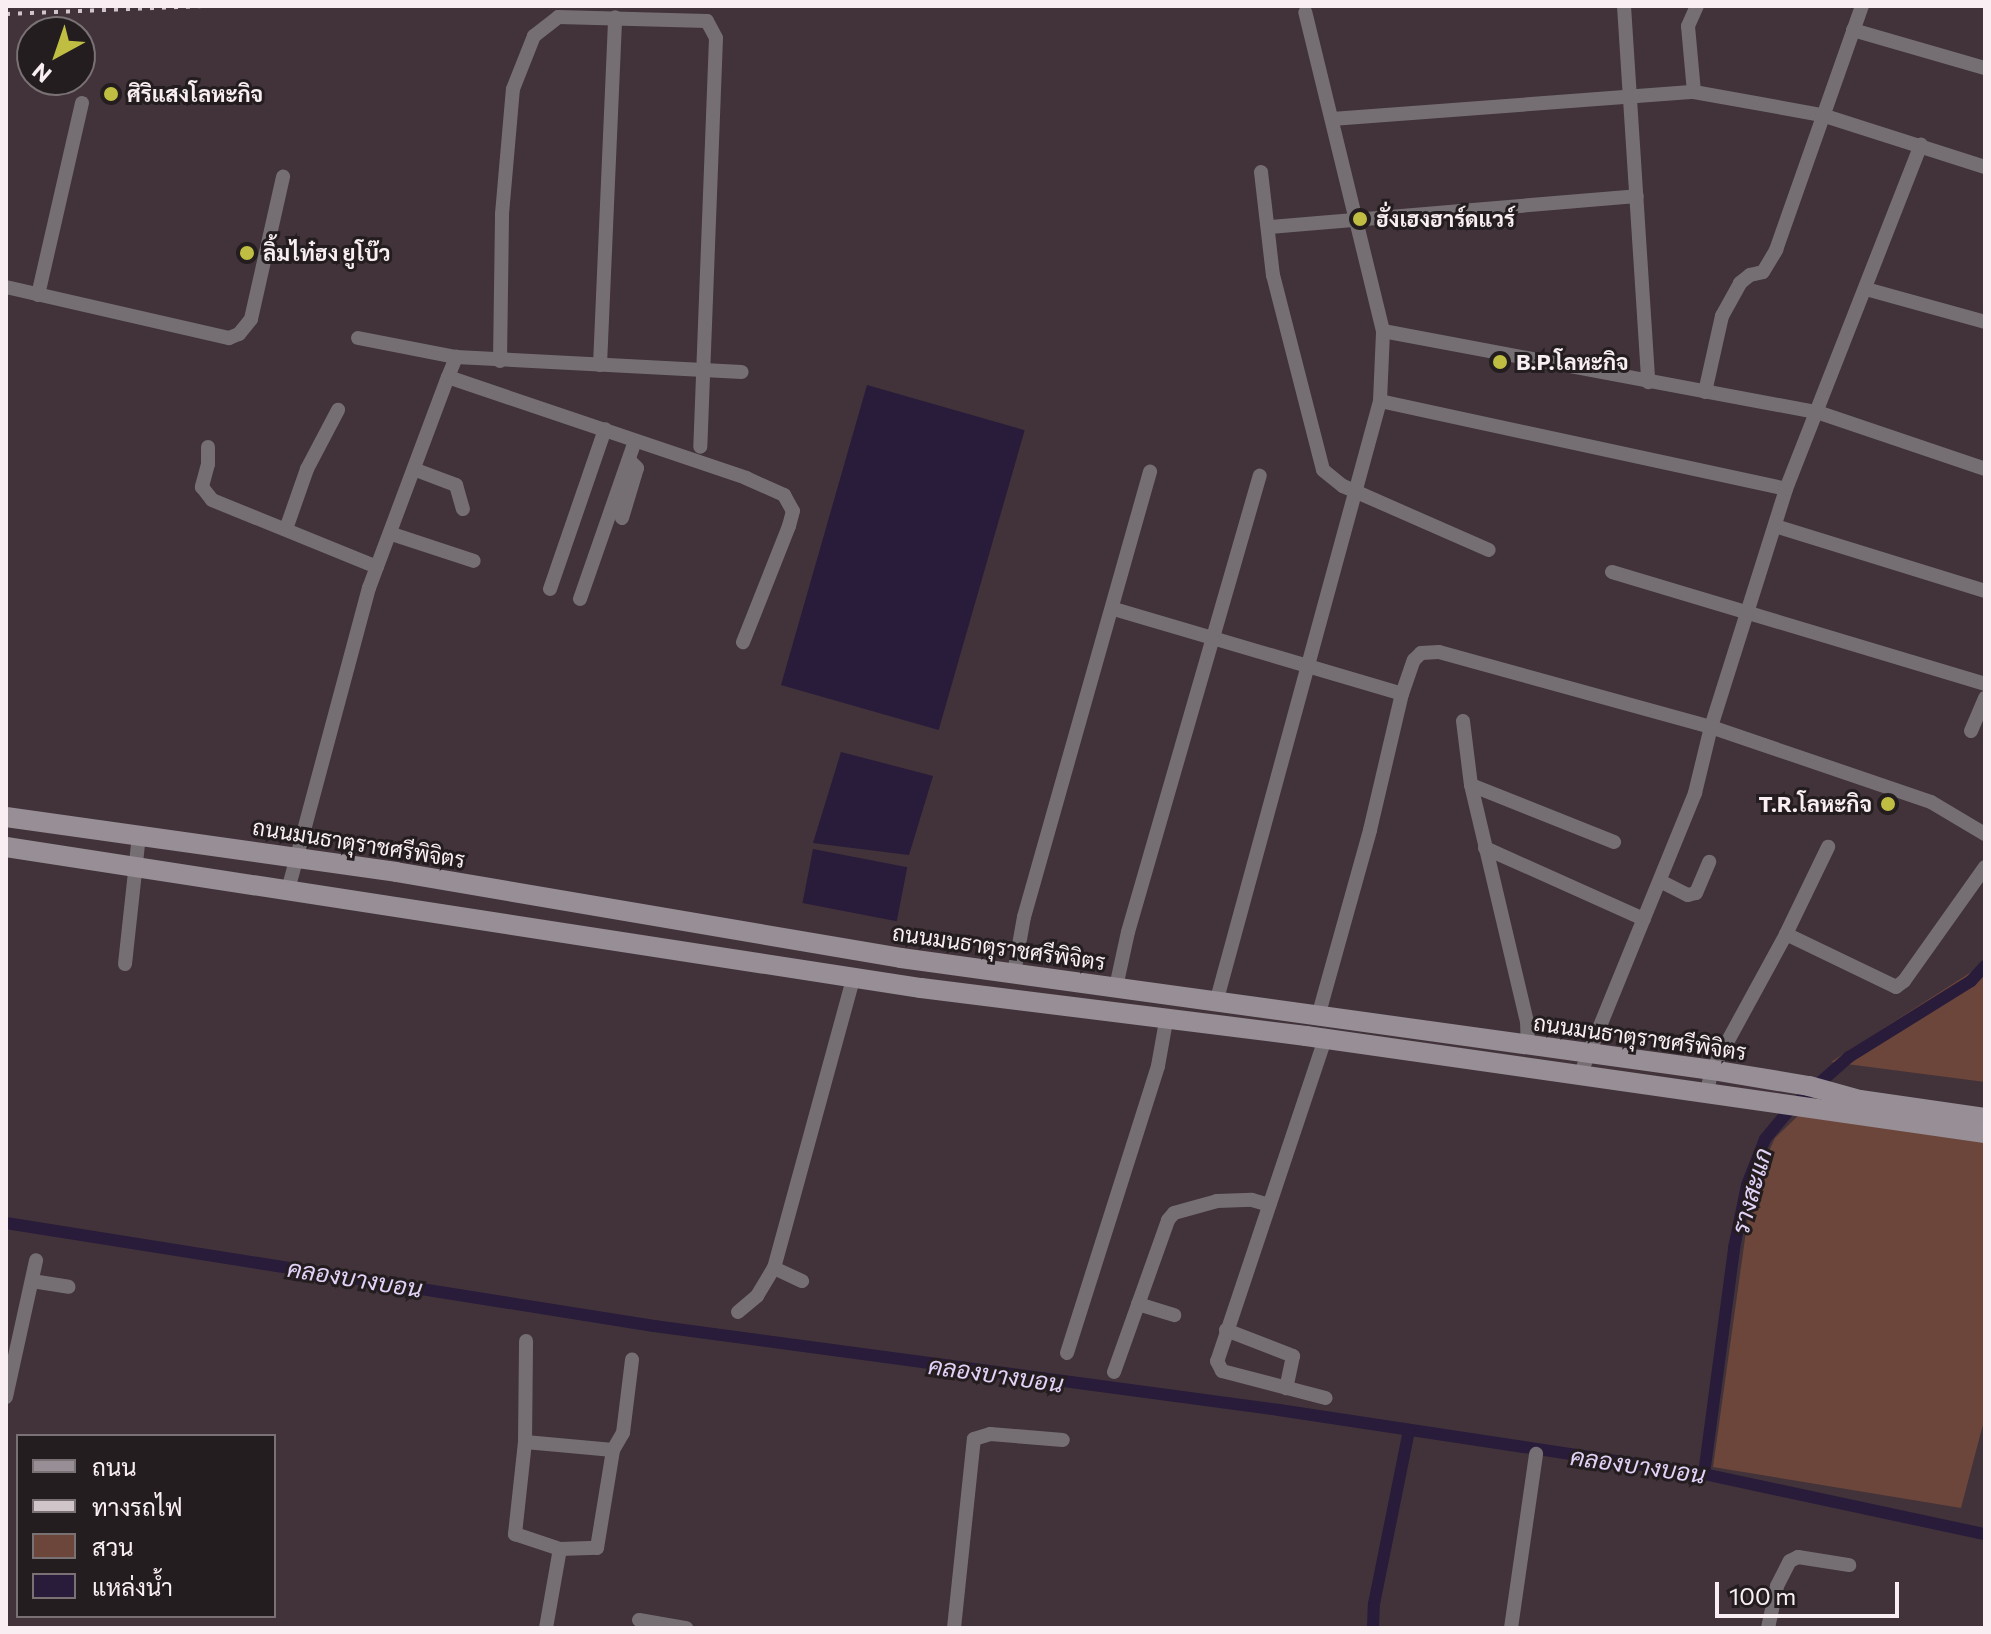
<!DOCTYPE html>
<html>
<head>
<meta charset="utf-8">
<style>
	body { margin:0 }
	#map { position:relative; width:1991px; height:1634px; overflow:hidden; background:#413339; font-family:Commissioner,Sarabun,sans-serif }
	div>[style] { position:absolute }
	.green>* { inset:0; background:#6c463b }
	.water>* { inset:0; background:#291b3a; transform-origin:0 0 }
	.canal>* { height:12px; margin:-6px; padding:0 6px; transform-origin:6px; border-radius:6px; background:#291b3a }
	.street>* { height:14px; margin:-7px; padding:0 7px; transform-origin:7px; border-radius:7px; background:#756f74 }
	.secondary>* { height:20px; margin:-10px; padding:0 10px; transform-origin:10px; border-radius:10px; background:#978e96 }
	.rail>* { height:4px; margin-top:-2px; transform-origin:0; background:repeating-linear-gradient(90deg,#d0c5c9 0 4px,transparent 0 12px) }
	.dots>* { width:22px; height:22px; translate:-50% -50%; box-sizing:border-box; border:4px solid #231d1f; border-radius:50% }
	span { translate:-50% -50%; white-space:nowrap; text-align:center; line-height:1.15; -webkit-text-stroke:6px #231d1f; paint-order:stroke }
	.poi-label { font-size:22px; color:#f9eff3; font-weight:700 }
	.left { translate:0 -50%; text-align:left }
	.right { translate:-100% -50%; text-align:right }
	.street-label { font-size:22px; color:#f9eff3 }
	.water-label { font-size:24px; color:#e3d3f9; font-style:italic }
	.frame { position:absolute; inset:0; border:8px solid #f9eff3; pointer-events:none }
	.legend { position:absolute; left:16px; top:1434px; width:260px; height:184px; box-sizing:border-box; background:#231d1f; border:2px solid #797174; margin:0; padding:10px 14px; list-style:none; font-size:24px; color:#f9eff3 }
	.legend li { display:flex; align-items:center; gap:16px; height:40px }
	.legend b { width:40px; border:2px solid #797174 }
	.north { position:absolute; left:16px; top:16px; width:80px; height:80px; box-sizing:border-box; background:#231d1f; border:2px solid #797174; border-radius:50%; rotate:220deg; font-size:22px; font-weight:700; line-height:32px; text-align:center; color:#f9eff3 }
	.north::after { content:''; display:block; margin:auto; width:28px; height:36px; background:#bfbe42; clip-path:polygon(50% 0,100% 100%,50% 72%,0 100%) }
	.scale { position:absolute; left:1715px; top:1582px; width:184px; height:36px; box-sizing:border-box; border:4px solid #f9eff3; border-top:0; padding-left:10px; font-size:24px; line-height:28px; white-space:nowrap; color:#f9eff3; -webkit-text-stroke:6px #231d1f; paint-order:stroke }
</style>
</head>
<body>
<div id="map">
	<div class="green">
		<i style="clip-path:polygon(1985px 958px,1985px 1082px,1831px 1062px,1976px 969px)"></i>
		<i style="clip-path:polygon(1802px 1112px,1985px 1139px,1985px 1417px,1961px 1508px,1713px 1467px,1749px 1210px,1763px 1164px,1775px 1138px)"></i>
	</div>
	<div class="water">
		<i style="left:867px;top:385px;width:164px;height:312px;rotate:16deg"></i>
		<i style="clip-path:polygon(841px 752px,933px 776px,909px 855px,813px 843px)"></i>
		<i style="left:813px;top:849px;width:96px;height:55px;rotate:11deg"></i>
	</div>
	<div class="canal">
		<i style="left:6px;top:1223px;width:656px;rotate:9.03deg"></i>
		<i style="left:654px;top:1326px;width:631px;rotate:7.65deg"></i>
		<i style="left:1279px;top:1410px;width:430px;rotate:8.6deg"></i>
		<i style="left:1704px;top:1474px;width:287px;rotate:12.1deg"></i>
		<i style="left:1704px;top:1474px;width:228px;rotate:-82.4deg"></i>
		<i style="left:1734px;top:1248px;width:64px;rotate:-78.3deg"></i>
		<i style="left:1747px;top:1185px;width:49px;rotate:-68.6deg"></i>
		<i style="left:1765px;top:1139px;width:39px;rotate:-50deg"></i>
		<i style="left:1790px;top:1109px;width:79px;rotate:-41.4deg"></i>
		<i style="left:1849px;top:1057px;width:144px;rotate:-31.9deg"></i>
		<i style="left:1971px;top:981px;width:21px;rotate:-47deg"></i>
		<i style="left:1373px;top:1628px;width:24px;rotate:-88deg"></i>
		<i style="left:1374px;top:1604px;width:177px;rotate:-78.6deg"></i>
	</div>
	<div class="street">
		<i style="left:1624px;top:6px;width:377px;rotate:86.3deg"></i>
		<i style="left:1853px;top:30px;width:137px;rotate:16.1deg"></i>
		<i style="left:1694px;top:92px;width:66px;rotate:-95.2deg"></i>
		<i style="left:1688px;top:26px;width:22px;rotate:-66deg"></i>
		<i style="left:1332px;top:119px;width:363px;rotate:-4.3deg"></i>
		<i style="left:1694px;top:92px;width:130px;rotate:10.2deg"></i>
		<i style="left:1822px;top:115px;width:171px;rotate:17.7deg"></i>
		<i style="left:1261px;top:172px;width:104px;rotate:83.4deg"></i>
		<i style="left:1273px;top:275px;width:201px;rotate:75.6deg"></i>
		<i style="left:1323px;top:470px;width:26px;rotate:39deg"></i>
		<i style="left:1343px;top:486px;width:159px;rotate:23.7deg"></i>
		<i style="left:1269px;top:227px;width:369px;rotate:-4.8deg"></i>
		<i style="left:6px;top:287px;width:229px;rotate:12.9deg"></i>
		<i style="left:229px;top:338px;width:11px;rotate:-22deg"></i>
		<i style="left:239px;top:334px;width:19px;rotate:-51deg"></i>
		<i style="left:251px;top:319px;width:146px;rotate:-77.3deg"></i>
		<i style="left:1866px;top:289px;width:123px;rotate:15.5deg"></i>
		<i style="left:38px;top:295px;width:197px;rotate:-77.1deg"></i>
		<i style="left:1383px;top:331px;width:441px;rotate:10.6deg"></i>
		<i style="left:1817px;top:412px;width:177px;rotate:18.7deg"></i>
		<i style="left:358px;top:338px;width:100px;rotate:11deg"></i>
		<i style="left:500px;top:361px;width:147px;rotate:-89.2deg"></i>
		<i style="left:502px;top:214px;width:125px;rotate:-85deg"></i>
		<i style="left:513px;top:89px;width:57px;rotate:-68.4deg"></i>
		<i style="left:534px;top:36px;width:31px;rotate:-38deg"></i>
		<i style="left:558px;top:17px;width:149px;rotate:1.5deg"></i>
		<i style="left:707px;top:21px;width:19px;rotate:62deg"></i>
		<i style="left:716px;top:38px;width:409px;rotate:92.2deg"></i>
		<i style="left:600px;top:365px;width:348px;rotate:-87.5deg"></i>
		<i style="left:448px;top:377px;width:22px;rotate:-68deg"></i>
		<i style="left:456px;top:357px;width:286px;rotate:3deg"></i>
		<i style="left:1705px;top:392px;width:78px;rotate:-77.4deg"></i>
		<i style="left:1722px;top:316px;width:38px;rotate:-61deg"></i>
		<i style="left:1740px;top:283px;width:13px;rotate:-39deg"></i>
		<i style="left:1750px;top:275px;width:13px;rotate:-13deg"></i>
		<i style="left:1763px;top:272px;width:26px;rotate:-59deg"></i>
		<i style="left:1776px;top:250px;width:259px;rotate:-70.6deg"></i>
		<i style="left:1380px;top:401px;width:415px;rotate:12.2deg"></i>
		<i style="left:208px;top:447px;width:17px;rotate:90deg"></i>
		<i style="left:208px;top:464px;width:24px;rotate:105deg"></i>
		<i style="left:202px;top:487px;width:16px;rotate:52deg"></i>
		<i style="left:212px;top:500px;width:178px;rotate:22.1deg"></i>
		<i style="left:416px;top:470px;width:43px;rotate:20.6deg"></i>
		<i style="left:456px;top:485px;width:25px;rotate:74deg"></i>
		<i style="left:622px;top:518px;width:52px;rotate:-73.3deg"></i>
		<i style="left:637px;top:468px;width:11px;rotate:-135deg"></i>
		<i style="left:1775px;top:526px;width:220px;rotate:17.2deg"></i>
		<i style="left:286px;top:529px;width:64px;rotate:-70.7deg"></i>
		<i style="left:307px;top:469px;width:67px;rotate:-62.3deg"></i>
		<i style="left:392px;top:534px;width:86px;rotate:18.2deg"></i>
		<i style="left:1612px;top:572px;width:389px;rotate:16.7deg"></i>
		<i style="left:550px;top:589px;width:169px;rotate:-71deg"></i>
		<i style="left:580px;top:599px;width:167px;rotate:-70.8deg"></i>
		<i style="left:1114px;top:609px;width:300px;rotate:16.4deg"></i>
		<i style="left:1463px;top:721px;width:64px;rotate:82.9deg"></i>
		<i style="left:1471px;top:785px;width:243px;rotate:76.7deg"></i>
		<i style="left:1527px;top:1021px;width:23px;rotate:88deg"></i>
		<i style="left:1971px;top:731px;width:36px;rotate:-67deg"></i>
		<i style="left:1471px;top:785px;width:154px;rotate:21.7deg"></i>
		<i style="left:1485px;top:848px;width:174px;rotate:24.1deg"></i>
		<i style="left:1660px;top:881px;width:31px;rotate:27deg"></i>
		<i style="left:1688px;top:895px;width:8px;rotate:-14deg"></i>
		<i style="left:1696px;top:893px;width:34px;rotate:-67deg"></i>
		<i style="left:288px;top:890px;width:313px;rotate:-75deg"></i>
		<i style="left:369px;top:588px;width:225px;rotate:-69.5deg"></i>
		<i style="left:448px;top:377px;width:315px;rotate:18.7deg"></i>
		<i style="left:746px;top:478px;width:42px;rotate:24.1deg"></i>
		<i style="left:784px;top:495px;width:18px;rotate:61deg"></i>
		<i style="left:793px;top:511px;width:16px;rotate:105deg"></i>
		<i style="left:789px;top:526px;width:125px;rotate:111.6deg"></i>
		<i style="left:1786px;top:934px;width:122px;rotate:25.7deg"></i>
		<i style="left:1896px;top:987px;width:10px;rotate:-37deg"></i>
		<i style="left:1904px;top:981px;width:140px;rotate:-54.6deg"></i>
		<i style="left:125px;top:964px;width:130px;rotate:-83.8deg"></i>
		<i style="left:1014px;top:973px;width:57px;rotate:-79.9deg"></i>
		<i style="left:1024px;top:917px;width:463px;rotate:-74.2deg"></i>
		<i style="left:1116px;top:987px;width:56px;rotate:-77.7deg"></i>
		<i style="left:1128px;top:932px;width:475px;rotate:-73.9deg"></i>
		<i style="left:1217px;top:999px;width:620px;rotate:-74.75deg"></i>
		<i style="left:1380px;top:401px;width:70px;rotate:-87.5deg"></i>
		<i style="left:1383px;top:331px;width:328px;rotate:-103.7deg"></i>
		<i style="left:1319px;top:1013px;width:190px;rotate:-74.4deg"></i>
		<i style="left:1370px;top:830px;width:140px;rotate:-76.8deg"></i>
		<i style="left:1402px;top:694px;width:36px;rotate:-71deg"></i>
		<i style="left:1414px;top:660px;width:10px;rotate:-45deg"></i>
		<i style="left:1421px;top:653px;width:18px;rotate:-3deg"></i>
		<i style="left:1439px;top:652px;width:282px;rotate:15.4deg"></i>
		<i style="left:1711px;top:727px;width:232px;rotate:18.8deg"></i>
		<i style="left:1931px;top:802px;width:63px;rotate:30.7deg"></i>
		<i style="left:1325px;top:1039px;width:340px;rotate:108.5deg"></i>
		<i style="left:1217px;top:1361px;width:11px;rotate:63deg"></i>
		<i style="left:1222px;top:1371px;width:107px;rotate:14.6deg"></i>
		<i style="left:1580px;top:1075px;width:305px;rotate:-67.8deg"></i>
		<i style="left:1695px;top:793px;width:68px;rotate:-76.4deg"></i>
		<i style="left:1711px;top:727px;width:250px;rotate:-72.5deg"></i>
		<i style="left:1786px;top:489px;width:370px;rotate:-68.6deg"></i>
		<i style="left:1707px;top:1091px;width:22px;rotate:-77deg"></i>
		<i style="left:1712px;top:1070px;width:155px;rotate:-61.4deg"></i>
		<i style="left:1786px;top:934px;width:97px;rotate:-64.2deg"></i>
		<i style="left:774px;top:1268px;width:31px;rotate:25deg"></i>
		<i style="left:32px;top:1281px;width:37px;rotate:9deg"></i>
		<i style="left:1138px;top:1304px;width:38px;rotate:17deg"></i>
		<i style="left:738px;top:1312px;width:25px;rotate:-40deg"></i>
		<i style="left:757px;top:1296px;width:33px;rotate:-59deg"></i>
		<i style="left:774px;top:1268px;width:300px;rotate:-74.7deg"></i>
		<i style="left:1226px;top:1330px;width:72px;rotate:21.2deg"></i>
		<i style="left:1293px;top:1356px;width:33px;rotate:102deg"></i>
		<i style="left:1067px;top:1353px;width:301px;rotate:-72.4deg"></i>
		<i style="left:1158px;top:1066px;width:46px;rotate:-79.9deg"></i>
		<i style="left:1114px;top:1372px;width:161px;rotate:-70.4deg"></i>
		<i style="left:1168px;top:1220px;width:9px;rotate:-49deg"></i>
		<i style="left:1174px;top:1213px;width:45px;rotate:-15.6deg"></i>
		<i style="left:1217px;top:1201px;width:35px;rotate:-2deg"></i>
		<i style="left:1252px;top:1200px;width:18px;rotate:16deg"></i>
		<i style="left:6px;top:1397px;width:140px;rotate:-77.6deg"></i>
		<i style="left:525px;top:1442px;width:101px;rotate:-89.4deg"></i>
		<i style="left:613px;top:1450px;width:88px;rotate:-174.8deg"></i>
		<i style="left:525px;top:1442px;width:93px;rotate:96.2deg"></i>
		<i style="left:515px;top:1534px;width:47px;rotate:18.4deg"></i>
		<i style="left:560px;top:1549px;width:37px;rotate:-2deg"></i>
		<i style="left:597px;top:1548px;width:99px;rotate:-80.7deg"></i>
		<i style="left:613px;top:1450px;width:20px;rotate:-60deg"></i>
		<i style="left:623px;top:1433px;width:74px;rotate:-83deg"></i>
		<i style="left:639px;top:1620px;width:48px;rotate:9.7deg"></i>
		<i style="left:546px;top:1628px;width:80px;rotate:-80deg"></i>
		<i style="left:954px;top:1628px;width:190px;rotate:-84deg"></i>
		<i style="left:974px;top:1439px;width:17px;rotate:-17deg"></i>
		<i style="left:990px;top:1434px;width:73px;rotate:4.7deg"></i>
		<i style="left:1511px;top:1628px;width:176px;rotate:-81.8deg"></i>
		<i style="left:1768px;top:1628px;width:43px;rotate:-77.9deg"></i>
		<i style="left:1777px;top:1586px;width:28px;rotate:-63deg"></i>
		<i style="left:1790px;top:1561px;width:9px;rotate:-27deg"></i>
		<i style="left:1798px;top:1557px;width:52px;rotate:8.9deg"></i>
	</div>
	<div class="secondary">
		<i style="left:6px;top:817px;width:394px;rotate:8deg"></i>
		<i style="left:396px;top:872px;width:512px;rotate:9.66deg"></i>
		<i style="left:901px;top:958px;width:819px;rotate:7.86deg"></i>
		<i style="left:1712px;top:1070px;width:98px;rotate:9.4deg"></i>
		<i style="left:1809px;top:1086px;width:53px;rotate:15.4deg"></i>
		<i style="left:1860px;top:1100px;width:126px;rotate:8.2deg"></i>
		<i style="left:6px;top:847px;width:926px;rotate:8.76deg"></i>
		<i style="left:921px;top:988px;width:388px;rotate:7.1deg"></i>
		<i style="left:1306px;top:1036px;width:686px;rotate:8.13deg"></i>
	</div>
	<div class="rail">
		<i style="left:6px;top:14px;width:203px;rotate:-2.3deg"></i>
	</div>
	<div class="dots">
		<i style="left:111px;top:94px;background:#bfbe42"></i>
		<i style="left:1360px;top:219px;background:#bfbe42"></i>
		<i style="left:247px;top:253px;background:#bfbe42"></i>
		<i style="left:1500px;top:362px;background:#bfbe42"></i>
		<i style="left:1888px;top:804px;background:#bfbe42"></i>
	</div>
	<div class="poi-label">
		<span class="left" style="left:127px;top:94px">ศิริแสงโลหะกิจ</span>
		<span class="left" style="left:1376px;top:219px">ฮั่งเฮงฮาร์ดแวร์</span>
		<span class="left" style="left:263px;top:253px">ลิ้มไท๋ฮง ยูโบ๊ว</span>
		<span class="left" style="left:1516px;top:362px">B.P.โลหะกิจ</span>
		<span class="right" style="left:1872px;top:804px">T.R.โลหะกิจ</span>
	</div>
	<div class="street-label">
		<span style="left:359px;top:843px;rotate:9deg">ถนนมนธาตุราชศรีพิจิตร</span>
		<span style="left:999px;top:947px;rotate:8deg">ถนนมนธาตุราชศรีพิจิตร</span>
		<span style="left:1640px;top:1037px;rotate:8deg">ถนนมนธาตุราชศรีพิจิตร</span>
	</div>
	<div class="water-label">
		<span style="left:1751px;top:1191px;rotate:-74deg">รางสะแก</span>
		<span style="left:355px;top:1278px;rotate:9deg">คลองบางบอน</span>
		<span style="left:996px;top:1374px;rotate:8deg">คลองบางบอน</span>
		<span style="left:1638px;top:1465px;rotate:8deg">คลองบางบอน</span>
	</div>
	<div class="frame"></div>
	<ul class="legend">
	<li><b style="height:10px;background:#978e96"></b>ถนน</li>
	<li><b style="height:10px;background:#d0c5c9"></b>ทางรถไฟ</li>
	<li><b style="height:22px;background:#6c463b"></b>สวน</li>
	<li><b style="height:22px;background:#291b3a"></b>แหล่งน้ำ</li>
	</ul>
	<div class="north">N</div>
	<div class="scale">100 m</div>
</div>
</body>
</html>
